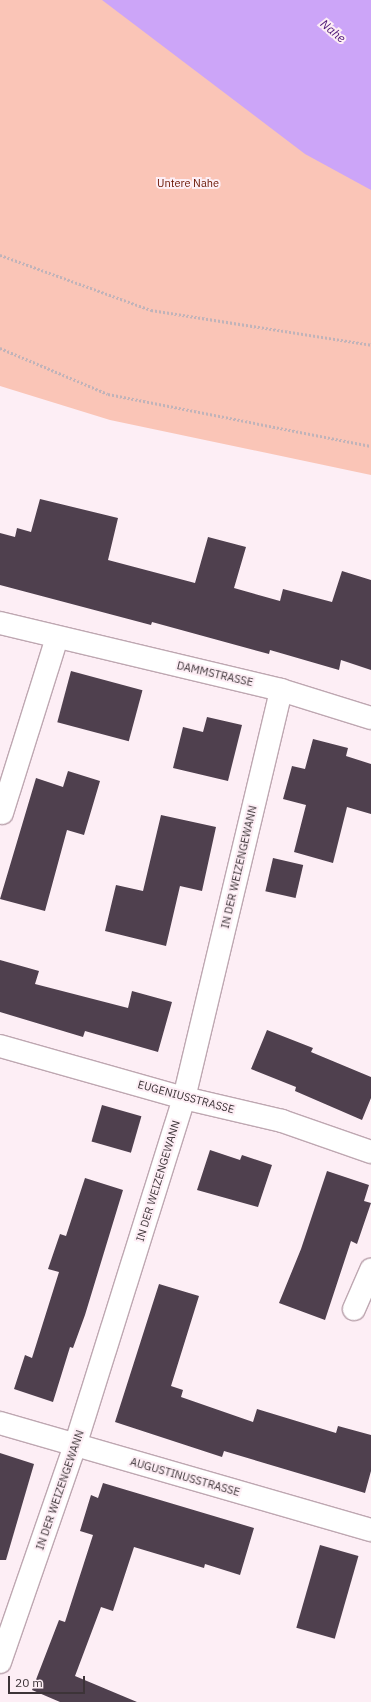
<!DOCTYPE html>
<html>
<head>
<meta charset="utf-8">
<style>
	body { margin:0 }
	#map { position:relative; width:371px; height:1702px; overflow:hidden; background:#fdeef5; font-family:"IBM Plex Sans",sans-serif }
	div>[style] { position:absolute }
	.green>* { inset:0; background:#fac5b7 }
	.water>* { inset:0; background:#cca5f8 }
	.building>* { inset:0; background:#4f404e; transform-origin:0 0 }
	.path>* { height:2.5px; margin-top:-1.25px; transform-origin:0; background:repeating-linear-gradient(90deg,#c0b3b9 0 2px,transparent 0 4px) }
	.roads { filter:drop-shadow(1px 0 #bea7b1) drop-shadow(-1px 0 #bea7b1) drop-shadow(0 1px #bea7b1) drop-shadow(0 -1px #bea7b1) }
	.minor>* { height:22px; margin:-11px; padding:0 11px; transform-origin:11px; border-radius:11px; background:#fff }
	span { translate:-50% -50%; white-space:nowrap; text-align:center; line-height:1.15; -webkit-text-stroke:4px #fdeef5; paint-order:stroke }
	.park-label { font-size:11px; color:#681300 }
	.street-label { font-size:11px; color:#3d3438 }
	.water-label { font-size:12px; color:#4c1575; font-style:italic }
	.scale { position:absolute; left:8px; top:1676px; width:77px; height:18px; box-sizing:border-box; border:2px solid #3d3438; border-top:0; padding-left:5px; font-size:12px; line-height:14px; white-space:nowrap; color:#3d3438; -webkit-text-stroke:3px #fdeef5; paint-order:stroke }
</style>
</head>
<body>
<div id="map">
	<div class="green">
		<i style="clip-path:polygon(0 0,371px 0,371px 475px,110px 420px,0 386px)"></i>
	</div>
	<div class="water">
		<i style="clip-path:polygon(102px 0,371px 0,371px 190px,305px 154px)"></i>
	</div>
	<div class="building">
		<i style="clip-path:polygon(40px 499px,118px 518px,108px 560px,195px 583px,208px 537px,246px 547px,234px 588px,280px 601px,283px 589px,332px 602px,342px 571px,371px 580px,371px 670px,341px 660px,339px 670px,270px 650px,269px 654px,152px 622px,151px 625px,0 585px,0 533px,15px 537px,17px 528px,31px 532px)"></i>
		<i style="left:71px;top:671px;width:74px;height:53px;rotate:15deg"></i>
		<i style="clip-path:polygon(207px 717px,242px 725px,228px 781px,173px 768px,183px 727px,203px 732px)"></i>
		<i style="clip-path:polygon(313px 739px,348px 748px,346px 756px,371px 764px,371px 814px,347px 807px,333px 863px,294px 852px,306px 805px,283px 799px,292px 766px,305px 769px)"></i>
		<i style="clip-path:polygon(68px 771px,100px 781px,84px 835px,67px 830px,45px 911px,0 899px,36px 778px,63px 787px)"></i>
		<i style="clip-path:polygon(161px 815px,216px 827px,202px 891px,180px 886px,166px 946px,105px 931px,116px 885px,143px 891px)"></i>
		<i style="left:273px;top:858px;width:31px;height:34px;rotate:13deg"></i>
		<i style="clip-path:polygon(0 960px,39px 971px,35px 984px,128px 1008px,132px 991px,172px 1002px,158px 1052px,85px 1031px,83px 1037px,0 1012px)"></i>
		<i style="clip-path:polygon(267px 1030px,313px 1048px,311px 1052px,371px 1077px,371px 1098px,362px 1120px,295px 1091px,296px 1087px,251px 1069px)"></i>
		<i style="left:102px;top:1105px;width:41px;height:38px;rotate:16deg"></i>
		<i style="clip-path:polygon(210px 1150px,240px 1160px,242px 1155px,272px 1165px,258px 1207px,197px 1190px)"></i>
		<i style="clip-path:polygon(327px 1171px,369px 1185px,364px 1201px,371px 1203px,357px 1244px,351px 1241px,325px 1320px,279px 1303px,301px 1249px)"></i>
		<i style="clip-path:polygon(85px 1178px,123px 1190px,85px 1315px,73px 1348px,70px 1347px,53px 1402px,14px 1389px,25px 1355px,32px 1358px,59px 1272px,48px 1269px,60px 1234px,66px 1236px)"></i>
		<i style="clip-path:polygon(159px 1284px,199px 1296px,171px 1386px,183px 1390px,181px 1397px,253px 1422px,257px 1409px,336px 1433px,338px 1426px,371px 1435px,371px 1471px,365px 1493px,224px 1451px,222px 1457px,115px 1422px)"></i>
		<i style="clip-path:polygon(0 1453px,34px 1464px,6px 1560px,0 1560px)"></i>
		<i style="clip-path:polygon(103px 1483px,254px 1528px,240px 1575px,205px 1564px,204px 1568px,134px 1547px,113px 1611px,101px 1607px,75px 1676px,137px 1702px,60px 1702px,32px 1690px,59px 1620px,65px 1622px,93px 1535px,80px 1531px,91px 1495px,98px 1498px)"></i>
		<i style="left:320px;top:1545px;width:40px;height:86px;rotate:16deg"></i>
	</div>
	<div class="path">
		<i style="left:0;top:255px;width:161px;rotate:20deg"></i>
		<i style="left:151px;top:310px;width:223px;rotate:9deg"></i>
		<i style="left:0;top:348px;width:117px;rotate:23.1deg"></i>
		<i style="left:108px;top:394px;width:268px;rotate:11.2deg"></i>
	</div>
	<div class="roads">
		<div class="minor">
			<i style="left:0;top:623px;width:289px;rotate:13.4deg"></i>
			<i style="left:281px;top:690px;width:94px;rotate:17.3deg"></i>
			<i style="left:2px;top:813px;width:184px;rotate:-72.6deg"></i>
			<i style="left:0;top:1046px;width:191px;rotate:15.8deg"></i>
			<i style="left:184px;top:1098px;width:101px;rotate:13.2deg"></i>
			<i style="left:282px;top:1121px;width:94px;rotate:19.2deg"></i>
			<i style="left:354px;top:1309px;width:43px;rotate:-66.4deg"></i>
			<i style="left:0;top:1423px;width:386px;rotate:16.1deg"></i>
			<i style="left:0;top:1662px;width:229px;rotate:-70.9deg"></i>
			<i style="left:75px;top:1446px;width:365px;rotate:-72.6deg"></i>
			<i style="left:184px;top:1098px;width:419px;rotate:-76.6deg"></i>
		</div>
	</div>
	<div class="park-label">
		<span style="left:188px;top:183px">Untere Nahe</span>
	</div>
	<div class="street-label">
		<span style="left:215px;top:674px;rotate:13deg">DAMMSTRASSE</span>
		<span style="left:239px;top:867px;rotate:-77deg">IN DER WEIZENGEWANN</span>
		<span style="left:186px;top:1097px;rotate:15deg">EUGENIUSSTRASSE</span>
		<span style="left:158px;top:1181px;rotate:-73deg">IN DER WEIZENGEWANN</span>
		<span style="left:185px;top:1477px;rotate:16deg">AUGUSTINUSSTRASSE</span>
		<span style="left:60px;top:1490px;rotate:-71deg">IN DER WEIZENGEWANN</span>
	</div>
	<div class="water-label">
		<span style="left:333px;top:31px;rotate:40deg">Nahe</span>
	</div>
	<div class="scale">20 m</div>
</div>
</body>
</html>
